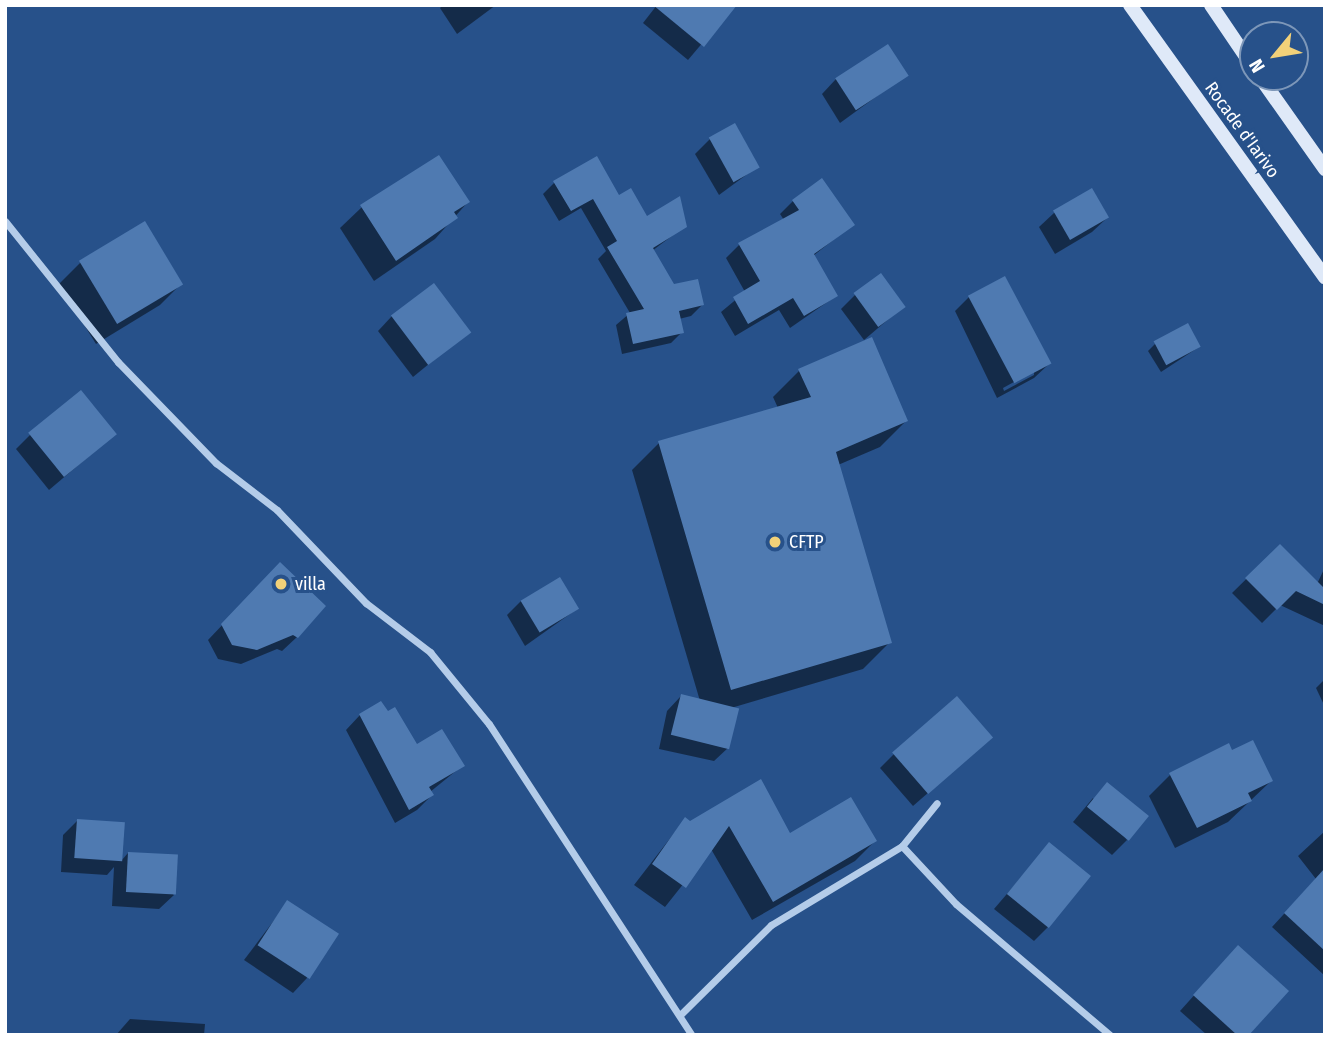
<!DOCTYPE html>
<html>
<head>
<meta charset="utf-8">
<style>
	body { margin:0 }
	#map { position:relative; width:1330px; height:1040px; overflow:hidden; background:#27518a; font-family:"Fira Sans Condensed",sans-serif }
	div>[style] { position:absolute }
	.shadow>* { inset:0; background:#0007 }
	.building>* { inset:0; background:#4f7ab1; transform-origin:0 0 }
	.street>* { height:7px; margin:-3.5px; padding:0 3.5px; transform-origin:3.5px; border-radius:3.5px; background:#b4cce9 }
	.secondary>* { height:14px; margin:-7px; padding:0 7px; transform-origin:7px; border-radius:7px; background:#dfe9f8 }
	.dots>* { width:19px; height:19px; translate:-50% -50%; box-sizing:border-box; border:4px solid #27518a; border-radius:50% }
	span { translate:-50% -50%; white-space:nowrap; text-align:center; line-height:1.15; -webkit-text-stroke:6px #27518a; paint-order:stroke }
	.street-label { font-size:18px; color:#fff }
	.poi-label { font-size:18px; color:#fff }
	.left { translate:0 -50%; text-align:left }
	.frame { position:absolute; inset:0; border:7px solid #fff; pointer-events:none }
	.north { position:absolute; left:1239px; top:21px; width:70px; height:70px; box-sizing:border-box; background:#27518a; border:2px solid #7d97b9; border-radius:50%; rotate:240deg; font-size:19px; font-weight:700; line-height:28px; text-align:center; color:#fff }
	.north::after { content:''; display:block; margin:auto; width:24px; height:32px; background:#f2d179; clip-path:polygon(50% 0,100% 100%,50% 72%,0 100%) }
</style>
</head>
<body>
<div id="map">
	<div class="shadow">
		<i style="clip-path:polygon(443px 5px,496px 5px,457px 34px,440px 8px)"></i>
		<i style="clip-path:polygon(657px 5px,732px 8px,688px 60px,643px 23px)"></i>
		<i style="clip-path:polygon(906px 75px,840px 123px,822px 94px,836px 79px)"></i>
		<i style="clip-path:polygon(710px 139px,757px 167px,719px 195px,695px 154px)"></i>
		<i style="clip-path:polygon(554px 183px,618px 198px,646px 218px,685px 226px,652px 251px,674px 286px,702px 305px,691px 316px,679px 319px,682px 332px,671px 343px,622px 354px,616px 325px,630px 313px,598px 259px,606px 251px,581px 208px,559px 221px,543px 194px)"></i>
		<i style="clip-path:polygon(1091px 191px,1107px 218px,1092px 232px,1055px 254px,1039px 227px,1054px 213px)"></i>
		<i style="clip-path:polygon(793px 201px,852px 225px,813px 256px,836px 296px,790px 328px,779px 310px,735px 336px,721px 312px,745px 292px,726px 258px,739px 245px,784px 220px,780px 214px)"></i>
		<i style="clip-path:polygon(468px 202px,435px 239px,374px 281px,340px 228px,362px 207px)"></i>
		<i style="clip-path:polygon(80px 263px,181px 284px,160px 305px,96px 344px,59px 284px)"></i>
		<i style="clip-path:polygon(855px 295px,904px 306px,864px 340px,841px 309px)"></i>
		<i style="clip-path:polygon(evenodd,969px 297px,1049px 364px,1034px 378px,997px 398px,955px 311px,969px 297px,1034px 371px,1034px 375px,1004px 391px,1003px 388px,1034px 371px)"></i>
		<i style="clip-path:polygon(392px 316px,468px 332px,413px 377px,378px 331px)"></i>
		<i style="clip-path:polygon(1155px 344px,1199px 347px,1161px 372px,1148px 351px)"></i>
		<i style="clip-path:polygon(799px 371px,906px 421px,880px 447px,838px 465px,890px 642px,863px 669px,731px 708px,729px 747px,714px 761px,659px 749px,667px 711px,681px 696px,700px 701px,632px 470px,659px 443px,778px 408px,773px 397px)"></i>
		<i style="clip-path:polygon(115px 434px,49px 490px,16px 449px,30px 435px)"></i>
		<i style="clip-path:polygon(1280px 546px,1317px 584px,1325px 567px,1325px 626px,1280px 605px,1262px 623px,1232px 593px)"></i>
		<i style="clip-path:polygon(266px 579px,297px 637px,282px 651px,277px 649px,241px 664px,218px 659px,208px 640px)"></i>
		<i style="clip-path:polygon(521px 601px,577px 609px,525px 646px,507px 615px)"></i>
		<i style="clip-path:polygon(1325px 679px,1325px 707px,1316px 688px)"></i>
		<i style="clip-path:polygon(360px 715px,416px 747px,462px 766px,430px 792px,432px 795px,417px 810px,395px 823px,346px 730px)"></i>
		<i style="clip-path:polygon(976px 751px,913px 806px,880px 768px,894px 754px)"></i>
		<i style="clip-path:polygon(1232px 752px,1271px 781px,1228px 822px,1175px 848px,1149px 796px,1170px 775px)"></i>
		<i style="clip-path:polygon(761px 781px,789px 835px,875px 841px,855px 861px,752px 920px,711px 849px,665px 907px,634px 885px,685px 819px,690px 823px)"></i>
		<i style="clip-path:polygon(1093px 798px,1127px 840px,1112px 855px,1073px 822px)"></i>
		<i style="clip-path:polygon(77px 821px,123px 823px,121px 861px,128px 853px,174px 895px,159px 909px,112px 906px,114px 867px,107px 875px,61px 872px,63px 835px)"></i>
		<i style="clip-path:polygon(1325px 831px,1325px 976px,1272px 927px,1316px 879px,1298px 856px)"></i>
		<i style="clip-path:polygon(1049px 845px,1048px 927px,1034px 941px,994px 909px)"></i>
		<i style="clip-path:polygon(288px 902px,307px 978px,293px 993px,244px 960px)"></i>
		<i style="clip-path:polygon(1224px 962px,1247px 1035px,1207px 1035px,1180px 1011px)"></i>
		<i style="clip-path:polygon(130px 1019px,205px 1024px,204px 1035px,116px 1035px)"></i>
	</div>
	<div class="building">
		<i style="clip-path:polygon(653px 5px,737px 5px,704px 47px)"></i>
		<i style="left:888px;top:44px;width:38px;height:63px;rotate:57deg"></i>
		<i style="left:735px;top:123px;width:51px;height:30px;rotate:61deg"></i>
		<i style="clip-path:polygon(439px 155px,470px 202px,454px 212px,458px 218px,396px 261px,360px 205px)"></i>
		<i style="clip-path:polygon(597px 156px,619px 195px,631px 188px,647px 216px,680px 196px,687px 227px,653px 248px,674px 284px,698px 279px,704px 305px,679px 311px,684px 333px,633px 344px,626px 313px,644px 309px,607px 247px,617px 241px,593px 199px,571px 211px,553px 181px)"></i>
		<i style="clip-path:polygon(822px 178px,855px 225px,814px 254px,838px 296px,804px 316px,793px 298px,748px 324px,733px 297px,760px 281px,738px 243px,799px 210px,792px 200px)"></i>
		<i style="left:1092px;top:188px;width:34px;height:45px;rotate:60deg"></i>
		<i style="left:145px;top:221px;width:74px;height:77px;rotate:59deg"></i>
		<i style="left:881px;top:273px;width:42px;height:34px;rotate:54deg"></i>
		<i style="left:1005px;top:276px;width:99px;height:42px;rotate:62deg"></i>
		<i style="left:434px;top:283px;width:62px;height:54px;rotate:53deg"></i>
		<i style="left:1188px;top:323px;width:27px;height:39px;rotate:62deg"></i>
		<i style="clip-path:polygon(872px 337px,908px 421px,836px 452px,892px 643px,731px 690px,658px 441px,811px 397px,798px 369px)"></i>
		<i style="left:81px;top:390px;width:57px;height:68px;rotate:51deg"></i>
		<i style="clip-path:polygon(1280px 544px,1325px 589px,1325px 605px,1296px 591px,1277px 610px,1245px 578px)"></i>
		<i style="clip-path:polygon(280px 562px,326px 606px,298px 638px,293px 635px,257px 650px,232px 645px,221px 624px)"></i>
		<i style="left:560px;top:577px;width:37px;height:46px;rotate:59deg"></i>
		<i style="left:681px;top:694px;width:60px;height:42px;rotate:14deg"></i>
		<i style="left:957px;top:696px;width:55px;height:86px;rotate:49deg"></i>
		<i style="clip-path:polygon(381px 701px,388px 711px,395px 707px,417px 744px,442px 729px,465px 766px,429px 787px,434px 795px,409px 810px,359px 714px)"></i>
		<i style="clip-path:polygon(1253px 740px,1273px 781px,1248px 793px,1252px 801px,1197px 828px,1169px 773px,1229px 743px,1232px 750px)"></i>
		<i style="clip-path:polygon(761px 779px,790px 833px,851px 797px,877px 841px,773px 902px,729px 826px,686px 888px,652px 864px,685px 817px,690px 821px)"></i>
		<i style="left:1107px;top:782px;width:54px;height:32px;rotate:39deg"></i>
		<i style="left:77px;top:819px;width:48px;height:39px;rotate:4deg"></i>
		<i style="left:1049px;top:842px;width:54px;height:67px;rotate:39deg"></i>
		<i style="left:128px;top:852px;width:50px;height:40px;rotate:3deg"></i>
		<i style="clip-path:polygon(1325px 868px,1325px 951px,1284px 913px)"></i>
		<i style="left:287px;top:900px;width:62px;height:54px;rotate:33deg"></i>
		<i style="clip-path:polygon(1238px 945px,1289px 991px,1249px 1035px,1237px 1035px,1193px 995px)"></i>
	</div>
	<div class="street">
		<i style="left:5px;top:221px;width:181px;rotate:51.3deg"></i>
		<i style="left:118px;top:362px;width:141px;rotate:45.9deg"></i>
		<i style="left:216px;top:463px;width:77px;rotate:37.6deg"></i>
		<i style="left:277px;top:510px;width:129px;rotate:46.3deg"></i>
		<i style="left:366px;top:603px;width:81px;rotate:37.4deg"></i>
		<i style="left:430px;top:652px;width:93px;rotate:50.7deg"></i>
		<i style="left:489px;top:724px;width:371px;rotate:56.9deg"></i>
		<i style="left:902px;top:846px;width:79px;rotate:47deg"></i>
		<i style="left:956px;top:904px;width:202px;rotate:40.4deg"></i>
		<i style="left:680px;top:1015px;width:128px;rotate:-44.7deg"></i>
		<i style="left:771px;top:925px;width:153px;rotate:-31.1deg"></i>
		<i style="left:902px;top:846px;width:55px;rotate:-50.9deg"></i>
	</div>
	<div class="secondary">
		<i style="left:1130px;top:5px;width:335px;rotate:54.4deg"></i>
		<i style="left:1211px;top:5px;width:75px;rotate:55.9deg"></i>
		<i style="left:1260px;top:77px;width:113px;rotate:54.8deg"></i>
	</div>
	<div class="dots">
		<i style="left:775px;top:542px;background:#f2d179"></i>
		<i style="left:281px;top:584px;background:#f2d179"></i>
	</div>
	<div class="street-label">
		<span style="left:1242px;top:130px;rotate:54deg">Rocade d'Iarivo</span>
	</div>
	<div class="poi-label">
		<span class="left" style="left:789px;top:542px">CFTP</span>
		<span class="left" style="left:295px;top:584px">villa</span>
	</div>
	<div class="frame"></div>
	<div class="north">N</div>
</div>
</body>
</html>
